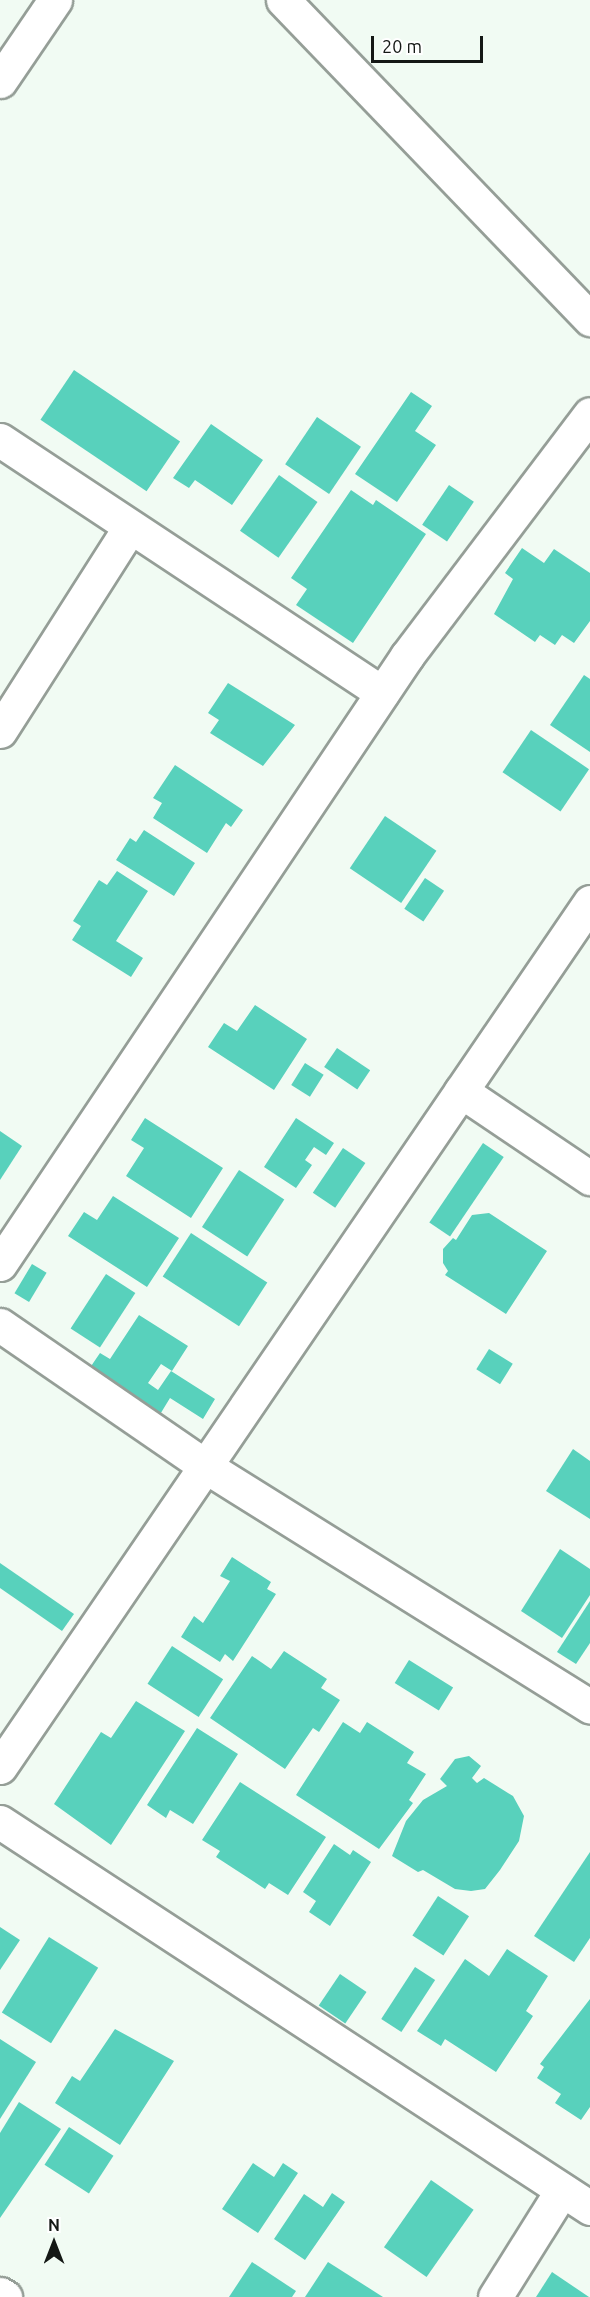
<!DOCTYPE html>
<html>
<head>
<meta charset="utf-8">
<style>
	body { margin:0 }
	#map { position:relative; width:590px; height:2297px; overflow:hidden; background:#f1fbf3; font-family:Ubuntu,sans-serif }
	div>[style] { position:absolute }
	.building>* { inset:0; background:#58d1bc; transform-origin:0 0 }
	.roads { filter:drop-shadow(2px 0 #959e97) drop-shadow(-2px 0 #959e97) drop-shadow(0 2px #959e97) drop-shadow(0 -2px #959e97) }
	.street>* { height:33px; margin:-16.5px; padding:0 16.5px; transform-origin:16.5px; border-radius:16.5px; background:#fff }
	span { translate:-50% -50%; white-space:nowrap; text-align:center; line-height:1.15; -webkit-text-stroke:4.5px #fff; paint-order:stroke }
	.north { position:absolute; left:24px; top:2213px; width:60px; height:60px; -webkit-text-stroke:4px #fff; paint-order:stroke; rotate:0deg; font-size:16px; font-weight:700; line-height:24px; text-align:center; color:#141815 }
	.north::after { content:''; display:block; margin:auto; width:21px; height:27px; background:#141815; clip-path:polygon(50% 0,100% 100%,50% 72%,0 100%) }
	.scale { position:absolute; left:371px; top:36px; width:112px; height:27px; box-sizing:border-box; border:3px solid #141815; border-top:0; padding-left:8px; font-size:18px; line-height:21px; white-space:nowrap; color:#141815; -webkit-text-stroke:4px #fff; paint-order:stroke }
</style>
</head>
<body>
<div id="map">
	<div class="building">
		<i style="left:74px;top:370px;width:128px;height:60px;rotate:34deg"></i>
		<i style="clip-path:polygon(411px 392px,432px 406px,415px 431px,436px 445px,397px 502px,355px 474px)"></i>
		<i style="left:317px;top:417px;width:53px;height:57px;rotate:34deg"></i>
		<i style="clip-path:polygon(211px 424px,263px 460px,232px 505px,195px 480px,189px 488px,173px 478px)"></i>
		<i style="left:279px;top:475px;width:47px;height:68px;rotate:35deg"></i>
		<i style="left:449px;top:485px;width:30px;height:48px;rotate:34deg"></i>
		<i style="clip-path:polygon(351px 490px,373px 505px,376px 500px,426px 534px,353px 643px,296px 605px,307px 589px,291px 578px)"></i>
		<i style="clip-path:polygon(522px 548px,544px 563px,554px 549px,590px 573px,590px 621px,574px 643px,562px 635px,555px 645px,540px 635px,535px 642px,494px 614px,513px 579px,505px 573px)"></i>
		<i style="clip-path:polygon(584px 675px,590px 679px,590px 752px,550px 725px)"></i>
		<i style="clip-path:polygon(228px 683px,295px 725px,263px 766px,210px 733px,219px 720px,208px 713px)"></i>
		<i style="left:531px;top:730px;width:70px;height:51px;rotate:34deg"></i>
		<i style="clip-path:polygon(175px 765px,243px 810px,231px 827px,226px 823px,207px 853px,153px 818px,162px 803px,153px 798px)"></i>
		<i style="left:385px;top:816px;width:62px;height:63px;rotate:34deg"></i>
		<i style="clip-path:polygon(144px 830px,195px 863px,174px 896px,116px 860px,130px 838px,136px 842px)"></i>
		<i style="clip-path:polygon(117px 871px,148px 891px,116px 941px,143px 958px,131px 977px,72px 940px,81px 926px,73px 921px,99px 880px,107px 885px)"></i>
		<i style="left:425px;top:878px;width:23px;height:37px;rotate:34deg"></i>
		<i style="clip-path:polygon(255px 1005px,307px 1039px,274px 1090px,208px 1047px,224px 1023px,237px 1031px)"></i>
		<i style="left:337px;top:1048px;width:40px;height:23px;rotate:34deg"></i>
		<i style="left:305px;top:1063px;width:22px;height:26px;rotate:32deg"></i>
		<i style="clip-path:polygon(145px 1118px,223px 1168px,191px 1218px,126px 1176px,144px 1148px,131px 1140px)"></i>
		<i style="clip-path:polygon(296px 1118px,334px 1143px,326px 1155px,314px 1147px,305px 1160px,312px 1165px,296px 1188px,264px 1167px)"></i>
		<i style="clip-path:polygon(0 1131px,22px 1146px,0 1180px)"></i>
		<i style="left:483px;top:1143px;width:25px;height:96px;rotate:34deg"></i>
		<i style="left:343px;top:1148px;width:27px;height:54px;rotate:34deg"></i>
		<i style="left:239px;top:1170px;width:54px;height:68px;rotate:33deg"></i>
		<i style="clip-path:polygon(113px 1196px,179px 1238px,147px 1287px,68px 1236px,84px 1212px,97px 1220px)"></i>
		<i style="clip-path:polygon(489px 1213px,547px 1251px,506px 1314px,445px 1275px,448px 1271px,443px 1263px,443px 1249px,453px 1238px,456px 1240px,472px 1215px)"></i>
		<i style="left:191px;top:1233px;width:91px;height:52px;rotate:33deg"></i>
		<i style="left:32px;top:1264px;width:17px;height:34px;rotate:31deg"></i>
		<i style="left:106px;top:1274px;width:35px;height:65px;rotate:33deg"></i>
		<i style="clip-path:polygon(139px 1315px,188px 1346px,172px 1371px,161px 1364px,148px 1383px,158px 1390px,171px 1371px,215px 1399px,203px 1419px,170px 1398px,156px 1421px,85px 1375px,100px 1353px,110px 1359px)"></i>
		<i style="left:489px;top:1349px;width:28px;height:24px;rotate:32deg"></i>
		<i style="clip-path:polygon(573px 1449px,590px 1461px,590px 1519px,546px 1491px)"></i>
		<i style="clip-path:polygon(560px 1549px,590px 1569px,590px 1595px,562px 1638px,521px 1611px)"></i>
		<i style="clip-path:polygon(232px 1557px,271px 1582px,267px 1589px,276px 1594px,233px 1661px,225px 1654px,220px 1662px,181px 1637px,194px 1616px,203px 1623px,230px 1581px,220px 1576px)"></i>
		<i style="clip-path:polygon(0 1563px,74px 1614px,62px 1631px,0 1588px)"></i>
		<i style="clip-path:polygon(590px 1601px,590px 1643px,576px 1664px,557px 1652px)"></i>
		<i style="left:172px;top:1646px;width:61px;height:45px;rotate:33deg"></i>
		<i style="clip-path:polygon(284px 1651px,327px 1679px,321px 1688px,340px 1700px,319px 1732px,313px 1728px,285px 1769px,210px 1718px,252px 1656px,271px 1669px)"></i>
		<i style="left:409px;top:1660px;width:52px;height:27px;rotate:32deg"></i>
		<i style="clip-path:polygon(136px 1701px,185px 1731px,111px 1845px,54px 1804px,101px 1732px,111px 1738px)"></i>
		<i style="clip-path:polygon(343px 1722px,360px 1733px,367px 1722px,414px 1752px,407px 1763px,426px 1774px,409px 1800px,413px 1803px,379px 1849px,296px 1795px)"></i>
		<i style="clip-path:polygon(197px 1728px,238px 1754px,193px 1824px,170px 1810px,166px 1818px,147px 1805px)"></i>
		<i style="clip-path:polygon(469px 1756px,481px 1766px,472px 1778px,477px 1783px,484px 1778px,513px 1796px,524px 1816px,519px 1841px,500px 1870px,485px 1889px,471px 1891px,455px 1889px,423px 1870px,418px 1872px,392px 1856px,406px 1821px,423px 1800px,447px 1786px,440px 1779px,455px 1759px)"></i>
		<i style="clip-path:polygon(240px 1782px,326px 1837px,288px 1895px,269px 1883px,265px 1889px,216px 1857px,220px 1851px,202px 1840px)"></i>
		<i style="clip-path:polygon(334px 1844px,350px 1855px,353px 1850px,371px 1862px,330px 1926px,309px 1912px,316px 1901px,303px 1892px)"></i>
		<i style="clip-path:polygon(590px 1852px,590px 1938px,574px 1962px,534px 1936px)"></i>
		<i style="left:438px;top:1896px;width:37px;height:47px;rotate:33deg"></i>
		<i style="clip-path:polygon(0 1927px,20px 1940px,0 1970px)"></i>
		<i style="left:49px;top:1937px;width:58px;height:89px;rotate:32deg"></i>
		<i style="clip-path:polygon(507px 1949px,548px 1976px,526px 2011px,533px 2016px,496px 2072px,445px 2039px,441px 2046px,417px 2031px,465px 1959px,489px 1976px)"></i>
		<i style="left:415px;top:1967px;width:24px;height:62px;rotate:33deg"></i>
		<i style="left:340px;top:1974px;width:32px;height:38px;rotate:34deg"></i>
		<i style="clip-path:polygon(590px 1999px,590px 2107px,581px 2120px,555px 2103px,561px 2094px,537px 2078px,544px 2067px,540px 2064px)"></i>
		<i style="clip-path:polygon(115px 2029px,174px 2061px,120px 2145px,55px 2103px,72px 2076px,80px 2081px)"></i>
		<i style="clip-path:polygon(0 2039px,36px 2062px,0 2119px)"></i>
		<i style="clip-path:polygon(19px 2102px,61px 2129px,0 2218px,0 2133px)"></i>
		<i style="left:69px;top:2127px;width:53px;height:45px;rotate:33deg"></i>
		<i style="clip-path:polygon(253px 2163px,274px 2177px,283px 2163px,298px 2173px,258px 2233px,222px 2209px)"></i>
		<i style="left:431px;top:2180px;width:52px;height:82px;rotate:35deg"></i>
		<i style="clip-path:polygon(332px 2193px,345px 2202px,305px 2260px,274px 2239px,304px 2194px,323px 2207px)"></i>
		<i style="clip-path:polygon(252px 2262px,296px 2291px,292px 2297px,229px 2297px)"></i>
		<i style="clip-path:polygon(328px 2262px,383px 2297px,305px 2297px)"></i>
		<i style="clip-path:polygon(552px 2272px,589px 2297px,536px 2297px)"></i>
	</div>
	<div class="roads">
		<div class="street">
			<i style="left:283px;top:0;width:443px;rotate:46.1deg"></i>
			<i style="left:0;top:81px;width:98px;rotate:-55.8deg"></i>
			<i style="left:0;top:440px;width:458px;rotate:33.5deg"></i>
			<i style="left:0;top:731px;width:242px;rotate:-57.5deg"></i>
			<i style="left:461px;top:1091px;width:156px;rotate:34deg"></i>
			<i style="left:0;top:1264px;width:732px;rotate:-56.2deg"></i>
			<i style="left:407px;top:656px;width:303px;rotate:-52.9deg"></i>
			<i style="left:0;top:1325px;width:249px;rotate:34.5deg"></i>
			<i style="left:205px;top:1466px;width:454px;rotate:32deg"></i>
			<i style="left:0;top:1767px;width:1047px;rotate:-55.7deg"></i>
			<i style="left:0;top:1822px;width:705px;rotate:33.19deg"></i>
			<i style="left:0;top:2294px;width:6px;rotate:31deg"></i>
			<i style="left:495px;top:2297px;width:126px;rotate:-57.9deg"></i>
		</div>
	</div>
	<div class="north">N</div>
	<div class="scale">20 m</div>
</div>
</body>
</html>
